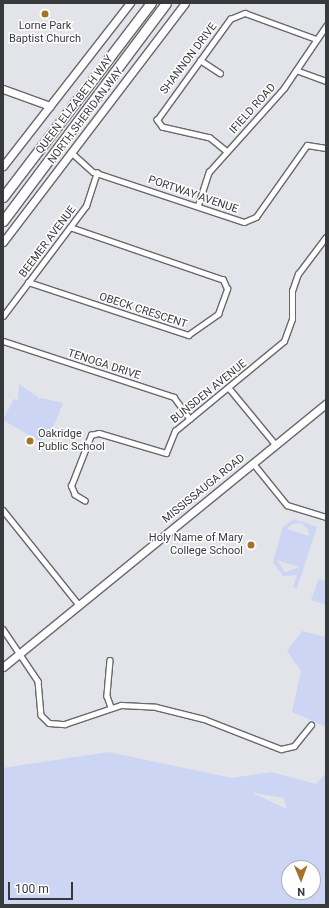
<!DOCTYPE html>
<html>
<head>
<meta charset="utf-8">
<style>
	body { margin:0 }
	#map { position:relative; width:329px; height:908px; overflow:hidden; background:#e2e4e9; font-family:Roboto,sans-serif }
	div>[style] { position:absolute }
	.green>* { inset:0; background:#ccd5f3 }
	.roads { filter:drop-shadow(1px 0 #67696d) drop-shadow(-1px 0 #67696d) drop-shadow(0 1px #67696d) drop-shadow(0 -1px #67696d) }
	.street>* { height:4.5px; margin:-2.25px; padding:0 2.25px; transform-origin:2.25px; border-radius:2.25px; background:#fff }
	.secondary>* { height:7px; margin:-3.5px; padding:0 3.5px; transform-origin:3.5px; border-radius:3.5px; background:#fff }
	.highway>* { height:9px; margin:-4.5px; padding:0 4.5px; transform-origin:4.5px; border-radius:4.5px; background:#fff }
	.dots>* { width:11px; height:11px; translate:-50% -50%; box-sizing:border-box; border:2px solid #fff; border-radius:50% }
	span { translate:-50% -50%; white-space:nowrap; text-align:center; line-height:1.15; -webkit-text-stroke:3px #fff; paint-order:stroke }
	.poi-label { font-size:11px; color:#38393b }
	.left { translate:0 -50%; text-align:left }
	.right { translate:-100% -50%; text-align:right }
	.street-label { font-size:11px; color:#38393b }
	.frame { position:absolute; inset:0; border:4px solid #38393b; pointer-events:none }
	.north { position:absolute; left:281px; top:860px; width:40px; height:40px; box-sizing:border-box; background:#fff; border:1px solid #afb0b1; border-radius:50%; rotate:179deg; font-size:11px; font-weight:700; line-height:16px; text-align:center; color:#38393b }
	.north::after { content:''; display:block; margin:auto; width:14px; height:18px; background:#a47329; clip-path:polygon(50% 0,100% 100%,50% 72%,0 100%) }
	.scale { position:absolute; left:8px; top:882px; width:65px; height:18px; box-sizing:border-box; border:2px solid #38393b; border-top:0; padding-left:5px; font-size:12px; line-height:14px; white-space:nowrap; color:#38393b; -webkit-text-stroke:3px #fff; paint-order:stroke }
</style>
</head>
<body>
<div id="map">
	<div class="green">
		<i style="clip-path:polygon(19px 384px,39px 398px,39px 401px,41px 398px,63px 403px,55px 423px,41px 442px,3px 420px,14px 399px,18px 400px)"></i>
		<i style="clip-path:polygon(evenodd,294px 519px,317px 527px,297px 588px,293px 587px,297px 575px,283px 576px,273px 562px,283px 527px,294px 519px,301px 523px,308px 529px,309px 536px,287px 529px,292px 524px,301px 523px,294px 519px,277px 560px,299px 567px,285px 572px,277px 560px)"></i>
		<i style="clip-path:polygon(319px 579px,326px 581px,326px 605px,311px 600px)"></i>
		<i style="clip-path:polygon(302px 631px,326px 637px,326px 727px,292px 712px,301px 671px,287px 651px)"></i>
		<i style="clip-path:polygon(evenodd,108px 752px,232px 778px,271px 772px,316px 784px,326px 773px,326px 905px,3px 905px,3px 768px,108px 752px,254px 793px,284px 798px,287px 809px,254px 794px,254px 793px,108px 752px,289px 868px,313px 868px,313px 892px,289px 892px,289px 868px)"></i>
	</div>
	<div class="roads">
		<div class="street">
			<i style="left:200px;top:60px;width:24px;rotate:33deg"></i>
			<i style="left:296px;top:70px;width:32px;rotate:20deg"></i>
			<i style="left:227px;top:152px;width:22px;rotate:-141deg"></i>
			<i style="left:210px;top:138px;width:49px;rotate:-167.1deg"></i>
			<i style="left:162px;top:127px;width:9px;rotate:-126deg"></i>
			<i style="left:157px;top:120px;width:125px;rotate:-54.1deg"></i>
			<i style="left:230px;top:19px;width:16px;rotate:-22deg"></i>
			<i style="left:245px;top:13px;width:76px;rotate:20.1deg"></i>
			<i style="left:72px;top:153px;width:28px;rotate:42deg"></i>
			<i style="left:93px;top:172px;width:159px;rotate:18.3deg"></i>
			<i style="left:244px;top:222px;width:13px;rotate:-23deg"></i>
			<i style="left:256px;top:217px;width:88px;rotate:-54.7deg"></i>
			<i style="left:307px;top:145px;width:19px;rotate:9deg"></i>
			<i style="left:198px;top:205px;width:35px;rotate:-72deg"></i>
			<i style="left:209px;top:172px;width:113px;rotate:-48.2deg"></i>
			<i style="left:284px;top:88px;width:75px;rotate:-55.9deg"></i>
			<i style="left:28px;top:282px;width:169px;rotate:18.3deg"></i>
			<i style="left:188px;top:335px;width:37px;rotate:-35deg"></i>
			<i style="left:218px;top:314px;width:27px;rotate:-70deg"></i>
			<i style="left:227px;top:289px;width:10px;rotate:-114deg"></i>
			<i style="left:223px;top:280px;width:161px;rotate:-161.1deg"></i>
			<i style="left:3px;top:316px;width:138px;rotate:-53deg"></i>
			<i style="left:86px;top:206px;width:35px;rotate:-72deg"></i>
			<i style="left:3px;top:341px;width:180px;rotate:18.1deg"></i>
			<i style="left:174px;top:397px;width:27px;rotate:54deg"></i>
			<i style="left:229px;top:388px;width:74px;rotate:50.5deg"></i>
			<i style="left:253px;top:463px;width:54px;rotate:51deg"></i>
			<i style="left:287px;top:505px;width:41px;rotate:17.1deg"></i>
			<i style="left:85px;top:501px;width:12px;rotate:-149deg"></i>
			<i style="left:75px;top:495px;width:10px;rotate:-114deg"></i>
			<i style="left:71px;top:486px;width:55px;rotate:-68.6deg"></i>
			<i style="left:91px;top:435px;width:8px;rotate:-14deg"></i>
			<i style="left:99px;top:433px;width:70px;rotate:16.6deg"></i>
			<i style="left:166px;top:453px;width:24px;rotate:-68deg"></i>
			<i style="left:175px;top:431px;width:141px;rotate:-39.5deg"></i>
			<i style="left:284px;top:341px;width:23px;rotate:-70deg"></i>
			<i style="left:292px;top:319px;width:28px;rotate:-90deg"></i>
			<i style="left:292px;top:291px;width:18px;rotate:-71deg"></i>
			<i style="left:298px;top:274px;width:46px;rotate:-52.9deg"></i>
			<i style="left:3px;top:510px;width:122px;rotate:51.3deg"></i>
			<i style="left:3px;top:629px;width:63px;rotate:56.1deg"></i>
			<i style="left:38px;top:681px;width:34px;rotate:85deg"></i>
			<i style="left:41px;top:715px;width:11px;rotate:45deg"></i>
			<i style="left:49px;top:723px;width:16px;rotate:4deg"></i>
			<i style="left:65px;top:724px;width:59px;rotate:-18.7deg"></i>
			<i style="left:121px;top:705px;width:35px;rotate:3deg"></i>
			<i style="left:156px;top:707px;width:49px;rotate:14deg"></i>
			<i style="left:204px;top:719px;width:83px;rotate:21.3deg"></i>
			<i style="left:281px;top:749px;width:13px;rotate:-13deg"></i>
			<i style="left:294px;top:746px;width:27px;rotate:-51deg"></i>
			<i style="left:110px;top:660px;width:36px;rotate:95deg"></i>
			<i style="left:107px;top:696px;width:12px;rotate:70deg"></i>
		</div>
		<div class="secondary">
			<i style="left:3px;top:89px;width:50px;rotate:19.9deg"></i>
			<i style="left:3px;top:166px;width:207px;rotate:-52.1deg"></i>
			<i style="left:3px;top:242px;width:300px;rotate:-52.7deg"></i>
			<i style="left:3px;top:667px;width:417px;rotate:-39.2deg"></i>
		</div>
		<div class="highway">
			<i style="left:3px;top:197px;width:244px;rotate:-52.7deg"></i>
			<i style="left:3px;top:221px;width:272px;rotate:-53.2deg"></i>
		</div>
	</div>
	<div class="dots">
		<i style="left:45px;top:14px;background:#a47329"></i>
		<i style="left:30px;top:441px;background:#a47329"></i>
		<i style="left:251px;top:545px;background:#a47329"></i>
	</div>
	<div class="poi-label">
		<span style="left:45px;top:33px">Lorne Park<br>Baptist Church</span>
		<span class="left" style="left:38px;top:441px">Oakridge<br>Public School</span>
		<span class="right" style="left:243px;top:545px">Holy Name of Mary<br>College School</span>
	</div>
	<div class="street-label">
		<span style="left:189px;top:59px;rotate:-53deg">SHANNON DRIVE</span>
		<span style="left:75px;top:105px;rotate:-53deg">QUEEN ELIZABETH WAY</span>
		<span style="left:253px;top:109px;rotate:-48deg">IFIELD ROAD</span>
		<span style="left:86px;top:116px;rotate:-53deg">NORTH SHERIDAN WAY</span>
		<span style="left:193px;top:195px;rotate:19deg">PORTWAY AVENUE</span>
		<span style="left:48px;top:242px;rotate:-53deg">BEEMER AVENUE</span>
		<span style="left:143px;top:311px;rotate:18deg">OBECK CRESCENT</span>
		<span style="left:104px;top:365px;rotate:18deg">TENOGA DRIVE</span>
		<span style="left:209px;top:392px;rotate:-39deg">BUNSDEN AVENUE</span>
		<span style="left:204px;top:489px;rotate:-39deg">MISSISSAUGA ROAD</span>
	</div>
	<div class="frame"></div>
	<div class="north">N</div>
	<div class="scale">100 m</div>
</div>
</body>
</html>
